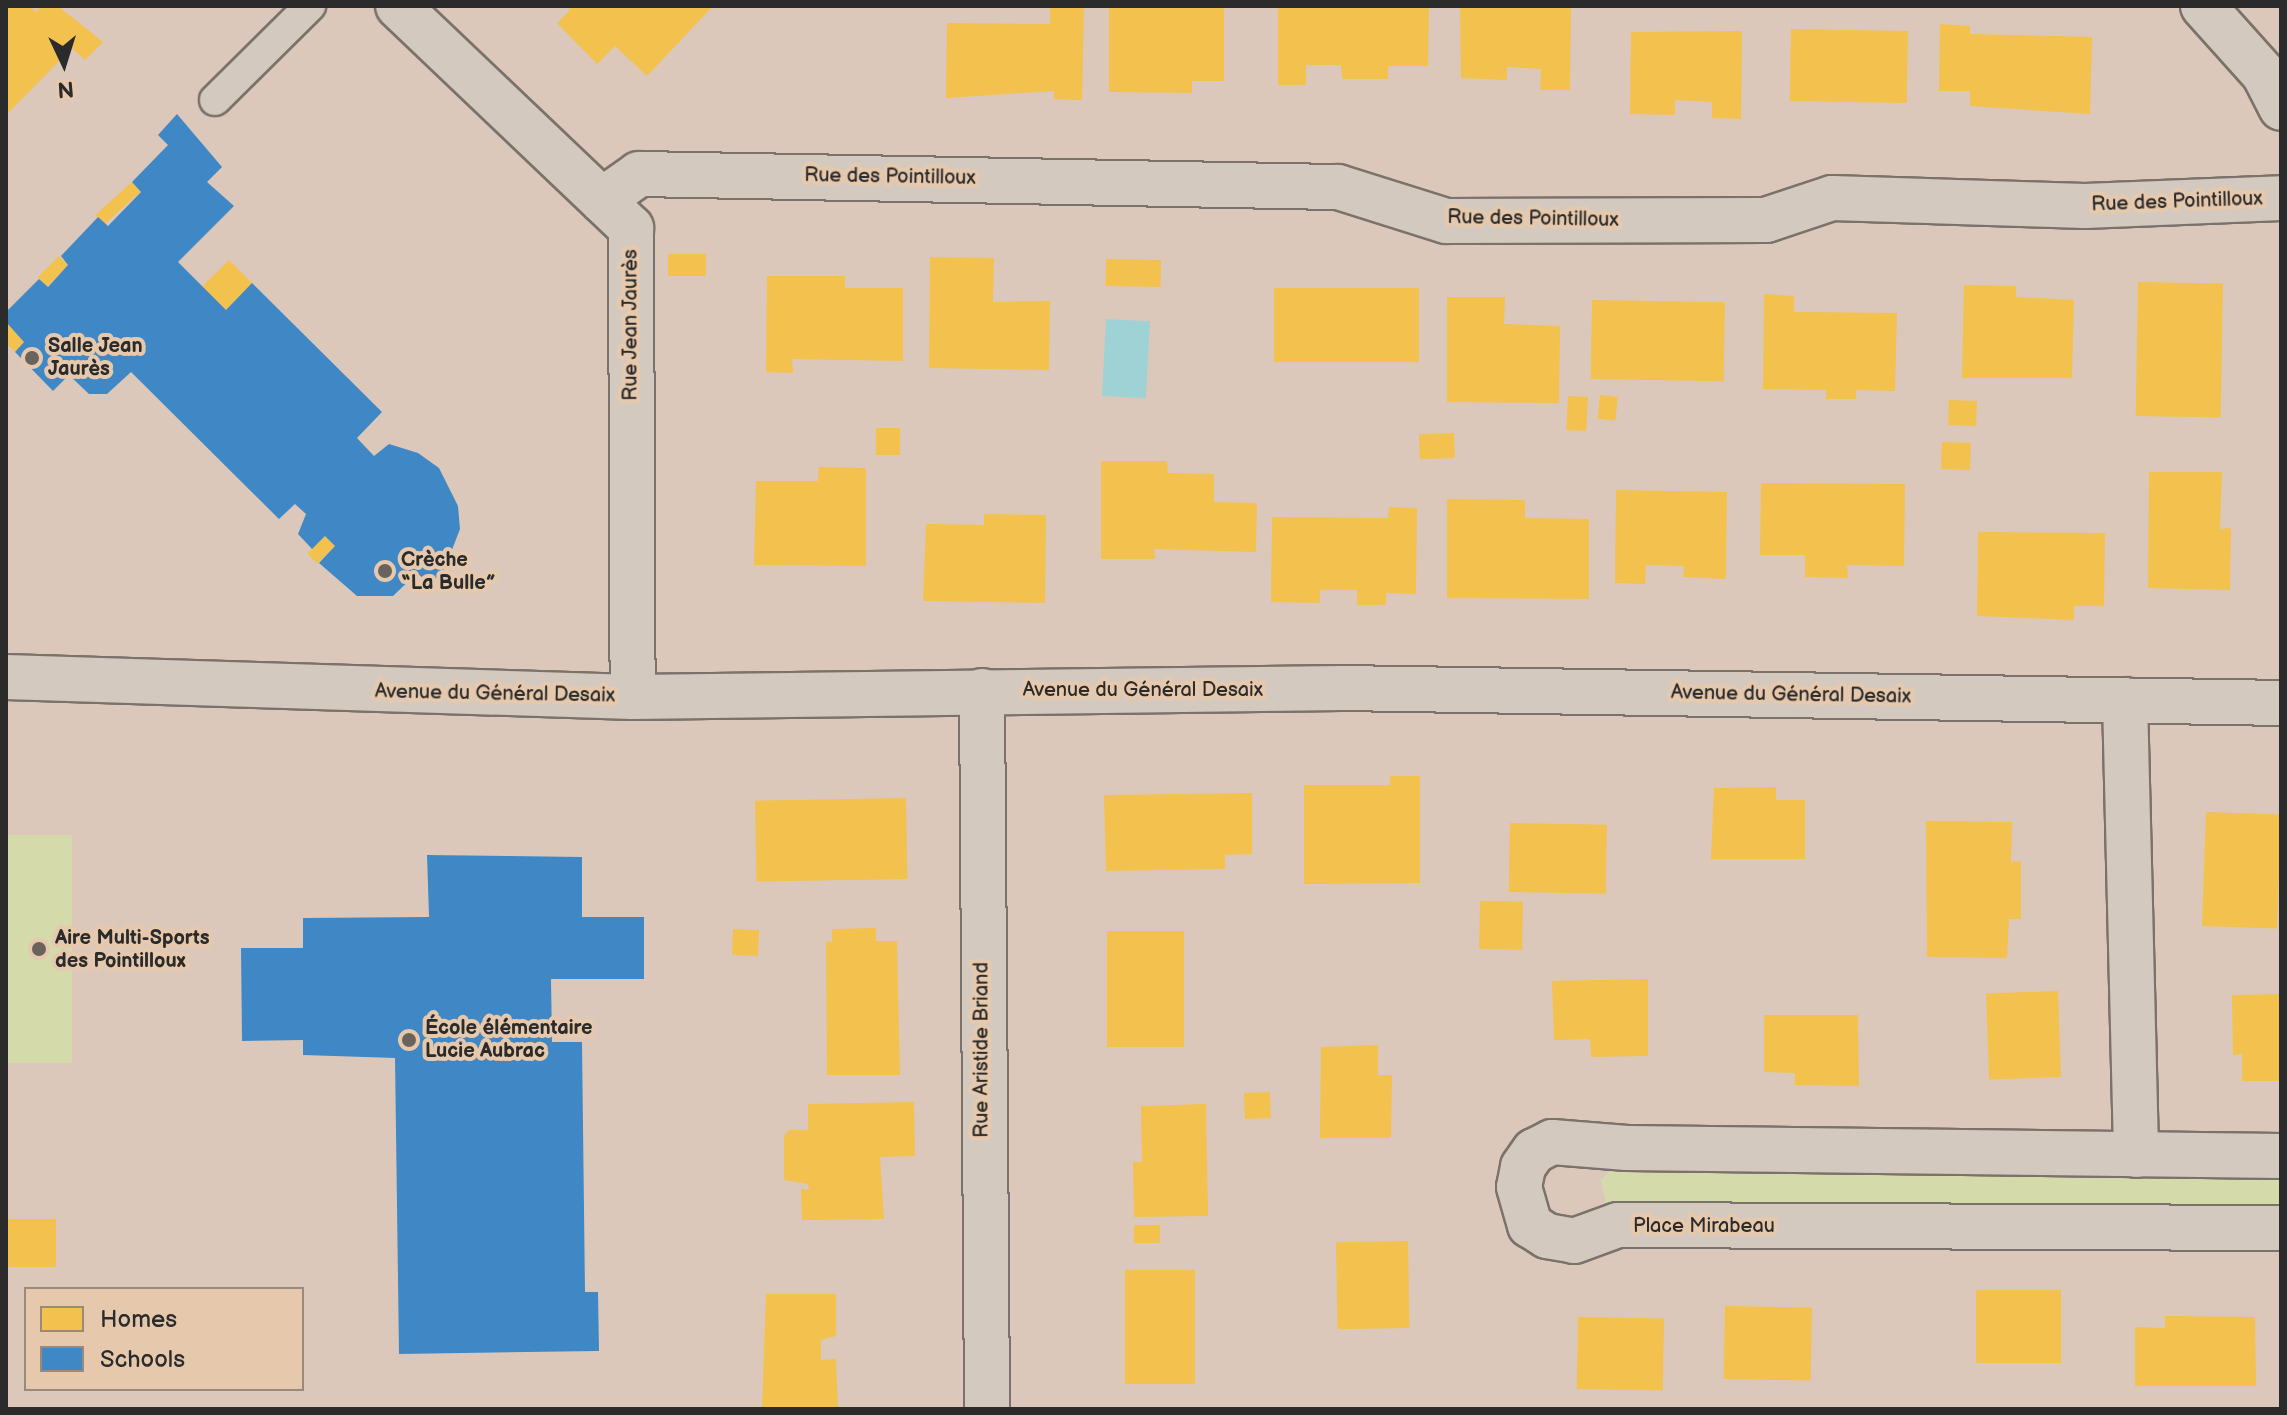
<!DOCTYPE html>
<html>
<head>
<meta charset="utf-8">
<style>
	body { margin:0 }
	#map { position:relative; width:2287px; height:1415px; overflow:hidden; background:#dcc8ba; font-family:"Balsamiq Sans",sans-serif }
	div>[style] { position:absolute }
	.green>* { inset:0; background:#d5daab; transform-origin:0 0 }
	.water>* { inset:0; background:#9fd2d5; transform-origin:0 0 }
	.homes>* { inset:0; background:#f2c14e; transform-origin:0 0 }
	.schools>* { inset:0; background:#3f88c5 }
	.roads { filter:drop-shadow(2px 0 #7b726b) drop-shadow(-2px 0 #7b726b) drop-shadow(0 2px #7b726b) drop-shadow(0 -2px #7b726b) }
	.service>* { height:30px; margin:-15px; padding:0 15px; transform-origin:15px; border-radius:15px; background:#d4c9bf }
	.minor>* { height:44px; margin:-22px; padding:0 22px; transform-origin:22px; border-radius:22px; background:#d4c9bf }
	.dots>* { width:22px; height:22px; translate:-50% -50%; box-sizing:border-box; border:4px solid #e6c9ad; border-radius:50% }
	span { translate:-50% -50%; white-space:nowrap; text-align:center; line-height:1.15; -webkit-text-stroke:8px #e6c9ad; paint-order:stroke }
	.street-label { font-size:20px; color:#2b2b2b }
	.poi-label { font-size:20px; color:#2b2b2b; font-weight:700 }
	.left { translate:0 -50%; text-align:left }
	.frame { position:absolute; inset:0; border:8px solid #2b2b2b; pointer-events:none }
	.legend { position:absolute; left:24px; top:1287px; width:280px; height:104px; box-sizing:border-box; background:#e6c9ad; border:2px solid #9b8a79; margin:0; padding:10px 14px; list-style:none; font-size:24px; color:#2b2b2b }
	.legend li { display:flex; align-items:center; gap:16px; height:40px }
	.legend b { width:40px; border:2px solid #9b8a79 }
	.north { position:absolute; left:24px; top:24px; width:80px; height:80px; -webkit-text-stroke:6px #e6c9ad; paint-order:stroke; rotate:176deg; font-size:22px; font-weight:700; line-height:32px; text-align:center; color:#2b2b2b }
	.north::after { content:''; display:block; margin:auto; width:28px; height:36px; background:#2b2b2b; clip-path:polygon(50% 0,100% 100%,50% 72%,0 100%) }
</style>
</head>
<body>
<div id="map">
	<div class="green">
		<i style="left:6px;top:835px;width:66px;height:228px"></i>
		<i style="clip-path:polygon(1650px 1166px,2281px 1171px,2281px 1205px,1617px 1208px,1606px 1202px,1601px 1180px,1612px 1169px)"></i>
	</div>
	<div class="water">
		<i style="left:1106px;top:319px;width:44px;height:77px;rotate:3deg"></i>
	</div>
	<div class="homes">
		<i style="clip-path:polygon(6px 6px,30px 6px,36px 12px,41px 6px,58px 6px,103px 42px,85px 60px,72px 48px,6px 115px)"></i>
		<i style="clip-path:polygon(566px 6px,713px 6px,647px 76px,615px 46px,597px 64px,557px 23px,570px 10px)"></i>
		<i style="clip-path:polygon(1050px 6px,1084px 6px,1082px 100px,1054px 99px,1054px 91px,946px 98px,947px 23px,1050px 24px)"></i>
		<i style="clip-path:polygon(1278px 6px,1429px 6px,1428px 66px,1388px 66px,1388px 79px,1342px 79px,1341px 65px,1306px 65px,1306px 85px,1278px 85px)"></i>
		<i style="clip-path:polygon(1460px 6px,1571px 6px,1570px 90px,1540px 90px,1541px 69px,1507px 67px,1507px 80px,1461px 78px)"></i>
		<i style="clip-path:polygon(1224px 7px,1224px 81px,1192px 81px,1192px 93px,1109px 92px,1109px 8px)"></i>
		<i style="clip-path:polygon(1940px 24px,1970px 26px,1970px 34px,2092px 37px,2090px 114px,1970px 106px,1970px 91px,1939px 91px)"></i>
		<i style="left:1791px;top:29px;width:117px;height:72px;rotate:1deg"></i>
		<i style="clip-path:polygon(1742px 31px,1741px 119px,1712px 118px,1712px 102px,1675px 100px,1675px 115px,1630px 114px,1631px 32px)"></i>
		<i style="left:132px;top:182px;width:13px;height:49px;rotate:48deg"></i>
		<i style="left:668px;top:254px;width:38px;height:22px"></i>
		<i style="left:59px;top:256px;width:13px;height:30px;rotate:45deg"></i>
		<i style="clip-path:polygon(930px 257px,994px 258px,993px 302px,1050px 301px,1049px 370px,929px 368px)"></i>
		<i style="left:1106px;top:259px;width:55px;height:27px;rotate:1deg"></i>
		<i style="left:229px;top:260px;width:33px;height:38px;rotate:45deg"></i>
		<i style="clip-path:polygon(767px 276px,845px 276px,845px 288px,903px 288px,903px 361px,792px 359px,793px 373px,766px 372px)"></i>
		<i style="left:2138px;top:282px;width:85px;height:134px;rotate:1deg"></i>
		<i style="clip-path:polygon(1964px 285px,2016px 286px,2016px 297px,2074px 300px,2072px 378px,1962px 378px)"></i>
		<i style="left:1274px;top:288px;width:145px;height:74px"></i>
		<i style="clip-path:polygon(1764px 294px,1794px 296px,1794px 312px,1897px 313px,1895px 391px,1856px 390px,1856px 399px,1826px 399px,1826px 390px,1763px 389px)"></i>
		<i style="clip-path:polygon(1447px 297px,1505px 297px,1504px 324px,1560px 326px,1559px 403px,1447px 402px)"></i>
		<i style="left:1592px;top:300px;width:133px;height:79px;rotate:1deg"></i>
		<i style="clip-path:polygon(6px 322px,24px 342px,15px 352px,6px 343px)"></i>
		<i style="left:1600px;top:395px;width:18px;height:24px;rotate:6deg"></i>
		<i style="left:1568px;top:396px;width:20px;height:34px;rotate:3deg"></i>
		<i style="left:1949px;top:400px;width:28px;height:25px;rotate:2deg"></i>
		<i style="left:876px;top:428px;width:24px;height:27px"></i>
		<i style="left:1454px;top:433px;width:25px;height:35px;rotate:88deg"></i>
		<i style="left:1942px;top:442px;width:29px;height:27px;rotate:2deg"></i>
		<i style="clip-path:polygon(1101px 461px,1167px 461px,1168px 473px,1214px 474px,1214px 502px,1257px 503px,1256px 552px,1154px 549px,1155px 559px,1101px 559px)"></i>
		<i style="clip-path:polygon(819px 467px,866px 468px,866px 566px,754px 565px,756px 481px,818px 481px)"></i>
		<i style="clip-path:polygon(2149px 472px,2222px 472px,2220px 529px,2231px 528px,2230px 590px,2148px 588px)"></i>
		<i style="clip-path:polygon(1761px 483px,1905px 484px,1904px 566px,1847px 565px,1848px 578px,1805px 577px,1805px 555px,1760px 555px)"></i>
		<i style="clip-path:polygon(1616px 490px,1727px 492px,1726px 579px,1683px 577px,1684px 566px,1646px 565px,1645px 584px,1615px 583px)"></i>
		<i style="clip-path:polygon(1447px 499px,1525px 500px,1525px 518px,1589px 519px,1589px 599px,1447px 598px)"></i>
		<i style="clip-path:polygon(1389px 507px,1417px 508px,1416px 594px,1386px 593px,1386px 605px,1357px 605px,1357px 590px,1320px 590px,1320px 603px,1271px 602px,1272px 517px,1388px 518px)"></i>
		<i style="clip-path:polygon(984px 514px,1046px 515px,1045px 603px,923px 601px,926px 524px,984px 525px)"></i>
		<i style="clip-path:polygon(1978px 532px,2105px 533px,2104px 606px,2074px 606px,2074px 620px,1977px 616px)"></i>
		<i style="left:325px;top:536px;width:14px;height:25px;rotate:45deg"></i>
		<i style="clip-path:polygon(1390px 776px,1420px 776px,1420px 883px,1304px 884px,1304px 785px,1390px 785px)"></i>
		<i style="clip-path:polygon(1776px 787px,1776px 800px,1805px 800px,1805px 859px,1711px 859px,1714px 788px)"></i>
		<i style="clip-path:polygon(1252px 793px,1252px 854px,1225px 855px,1225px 869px,1106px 871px,1104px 795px)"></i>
		<i style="left:906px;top:798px;width:81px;height:151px;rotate:89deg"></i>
		<i style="left:2206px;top:812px;width:75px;height:114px;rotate:2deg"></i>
		<i style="clip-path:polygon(1926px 821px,2012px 822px,2011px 862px,2021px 861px,2021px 919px,2009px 919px,2007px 958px,1927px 957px)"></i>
		<i style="left:1510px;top:823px;width:97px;height:69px;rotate:1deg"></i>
		<i style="left:1480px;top:901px;width:43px;height:48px;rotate:1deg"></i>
		<i style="clip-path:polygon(876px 928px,876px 941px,897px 941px,900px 1075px,827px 1075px,826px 941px,832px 942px,832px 929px)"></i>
		<i style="left:733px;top:929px;width:26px;height:26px;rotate:2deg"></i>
		<i style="left:1107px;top:931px;width:77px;height:116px"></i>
		<i style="clip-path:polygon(1648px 979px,1648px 1056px,1591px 1057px,1590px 1039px,1554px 1040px,1552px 981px)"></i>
		<i style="left:2058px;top:991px;width:86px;height:72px;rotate:88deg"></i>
		<i style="clip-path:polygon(2281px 994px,2281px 1081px,2242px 1081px,2242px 1054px,2233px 1055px,2232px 995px)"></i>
		<i style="clip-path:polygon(1764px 1015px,1858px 1015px,1859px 1086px,1795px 1085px,1795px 1073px,1764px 1072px)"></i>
		<i style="clip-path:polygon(1378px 1045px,1378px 1075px,1392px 1075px,1391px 1138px,1320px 1138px,1321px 1047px)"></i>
		<i style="left:1270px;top:1092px;width:26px;height:26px;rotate:88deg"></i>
		<i style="clip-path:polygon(914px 1102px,915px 1156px,880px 1157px,884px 1219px,802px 1220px,801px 1189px,809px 1190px,808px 1184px,784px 1180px,784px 1136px,789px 1130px,808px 1130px,808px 1104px)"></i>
		<i style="clip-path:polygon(1206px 1104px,1208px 1216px,1134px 1217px,1133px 1162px,1142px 1162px,1141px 1106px)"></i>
		<i style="left:6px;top:1219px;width:50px;height:48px"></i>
		<i style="left:1134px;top:1225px;width:26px;height:18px"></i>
		<i style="left:1408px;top:1241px;width:87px;height:72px;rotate:89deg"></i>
		<i style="left:1125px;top:1270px;width:70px;height:114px"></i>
		<i style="left:1976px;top:1290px;width:85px;height:73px"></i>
		<i style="clip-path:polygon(766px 1294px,836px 1294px,836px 1336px,821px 1340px,821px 1360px,836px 1359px,838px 1409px,762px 1409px)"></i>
		<i style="left:1725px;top:1306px;width:87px;height:73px;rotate:1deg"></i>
		<i style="clip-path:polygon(2165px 1316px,2255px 1317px,2256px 1386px,2135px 1386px,2135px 1327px,2165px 1328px)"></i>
		<i style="left:1578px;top:1317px;width:86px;height:72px;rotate:1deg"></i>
	</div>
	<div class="schools">
		<i style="clip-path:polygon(177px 114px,222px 167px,207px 182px,234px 206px,178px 262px,226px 310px,252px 283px,382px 412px,357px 438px,374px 456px,389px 444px,418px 453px,439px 468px,458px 506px,460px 529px,445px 568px,431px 585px,417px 573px,393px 596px,357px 596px,319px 563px,335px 546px,325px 536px,312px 549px,298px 534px,306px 514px,295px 504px,279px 519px,131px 372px,107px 394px,89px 394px,69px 375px,53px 391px,15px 352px,24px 342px,6px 322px,6px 312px,39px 279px,48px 287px,68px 265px,61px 256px,98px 217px,108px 226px,141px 192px,132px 182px,168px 145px,158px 135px)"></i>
		<i style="clip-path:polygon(427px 855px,582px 857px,582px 917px,644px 917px,644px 979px,551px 979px,552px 1042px,582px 1042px,585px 1292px,598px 1292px,599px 1351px,399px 1354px,395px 1058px,303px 1055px,303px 1040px,242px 1041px,241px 948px,303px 948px,303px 918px,429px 917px)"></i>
	</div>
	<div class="roads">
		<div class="service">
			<i style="left:215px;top:100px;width:134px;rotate:-44.7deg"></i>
		</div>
		<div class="minor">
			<i style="left:398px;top:6px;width:322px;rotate:43.6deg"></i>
			<i style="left:631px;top:228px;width:469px;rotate:89.8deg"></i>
			<i style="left:2203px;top:6px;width:91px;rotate:48.1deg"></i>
			<i style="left:2264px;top:74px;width:38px;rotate:63deg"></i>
			<i style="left:602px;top:200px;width:45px;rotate:-35.1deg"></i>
			<i style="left:639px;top:174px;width:699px;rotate:1.07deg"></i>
			<i style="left:1338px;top:187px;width:113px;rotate:17.5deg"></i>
			<i style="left:1446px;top:221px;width:320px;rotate:-0.2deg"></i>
			<i style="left:1766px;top:220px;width:70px;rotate:-18.4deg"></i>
			<i style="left:1832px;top:198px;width:253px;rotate:1.8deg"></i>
			<i style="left:2085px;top:206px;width:196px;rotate:-2.3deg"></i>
			<i style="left:6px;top:677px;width:627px;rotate:1.83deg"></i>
			<i style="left:633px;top:697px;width:708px;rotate:-0.73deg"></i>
			<i style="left:1341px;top:688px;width:940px;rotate:0.91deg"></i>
			<i style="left:982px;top:691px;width:718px;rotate:89.6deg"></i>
			<i style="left:2125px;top:700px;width:455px;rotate:88.6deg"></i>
			<i style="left:2281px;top:1156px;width:654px;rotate:-179.3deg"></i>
			<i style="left:1627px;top:1148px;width:75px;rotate:-175.4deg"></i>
			<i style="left:1552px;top:1142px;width:20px;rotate:153deg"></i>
			<i style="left:1534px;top:1151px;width:19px;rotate:125deg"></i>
			<i style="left:1523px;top:1167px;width:20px;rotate:101deg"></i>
			<i style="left:1519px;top:1187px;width:40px;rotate:74deg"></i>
			<i style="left:1530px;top:1225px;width:20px;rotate:33deg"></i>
			<i style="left:1547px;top:1236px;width:27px;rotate:10deg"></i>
			<i style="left:1574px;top:1241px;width:47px;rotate:-20deg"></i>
			<i style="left:1618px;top:1225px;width:663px;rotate:0.26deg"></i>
		</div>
	</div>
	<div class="dots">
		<i style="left:32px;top:358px;background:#69625d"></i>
		<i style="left:385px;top:571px;background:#69625d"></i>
		<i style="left:39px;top:949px;background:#69625d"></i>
		<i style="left:409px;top:1040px;background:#69625d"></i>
	</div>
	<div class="street-label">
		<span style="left:890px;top:177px;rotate:1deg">Rue des Pointilloux</span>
		<span style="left:2177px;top:202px;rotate:-2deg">Rue des Pointilloux</span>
		<span style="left:1533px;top:219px;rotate:1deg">Rue des Pointilloux</span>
		<span style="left:631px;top:325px;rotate:-90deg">Rue Jean Jaurès</span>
		<span style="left:1143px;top:690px">Avenue du Général Desaix</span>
		<span style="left:495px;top:694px;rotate:1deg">Avenue du Général Desaix</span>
		<span style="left:1791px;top:695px;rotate:1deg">Avenue du Général Desaix</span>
		<span style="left:982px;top:1050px;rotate:-90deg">Rue Aristide Briand</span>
		<span style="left:1704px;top:1226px">Place Mirabeau</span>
	</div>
	<div class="poi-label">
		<span class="left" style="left:48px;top:358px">Salle Jean<br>Jaurès</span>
		<span class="left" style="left:401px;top:572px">Crèche<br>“La Bulle”</span>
		<span class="left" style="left:55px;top:950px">Aire Multi-Sports<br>des Pointilloux</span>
		<span class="left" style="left:425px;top:1040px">École élémentaire<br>Lucie Aubrac</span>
	</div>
	<div class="frame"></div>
	<ul class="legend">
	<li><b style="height:22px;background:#f2c14e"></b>Homes</li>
	<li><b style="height:22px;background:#3f88c5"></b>Schools</li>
	</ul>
	<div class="north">N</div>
</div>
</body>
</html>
